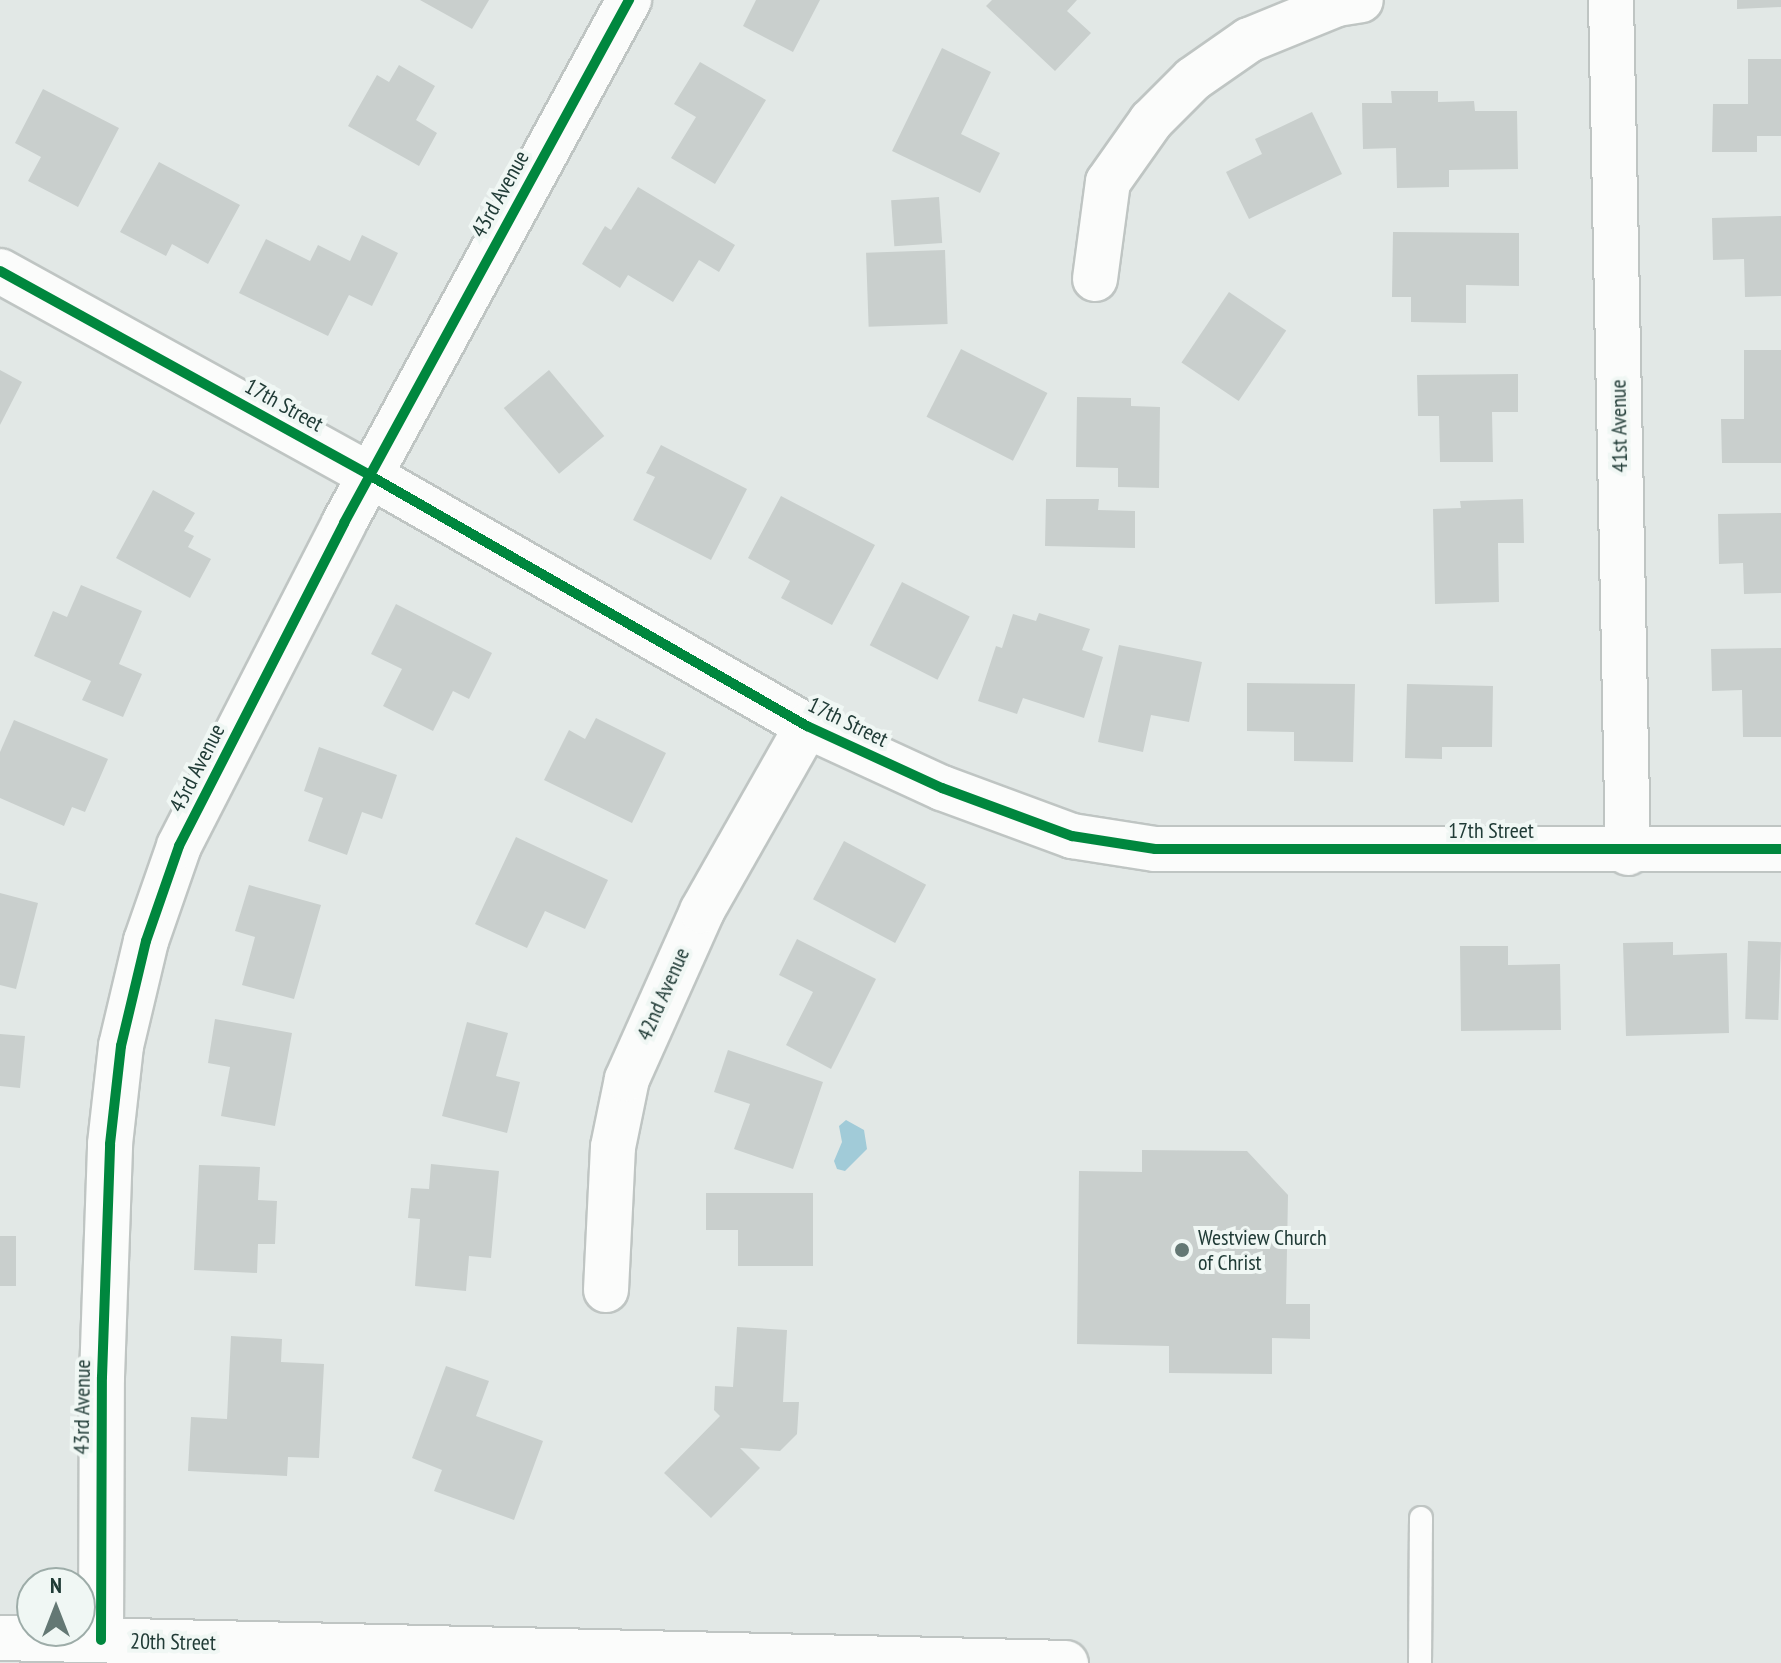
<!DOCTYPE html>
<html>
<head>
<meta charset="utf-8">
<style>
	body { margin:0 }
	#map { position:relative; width:1781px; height:1663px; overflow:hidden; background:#e2e8e6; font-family:"PT Sans Narrow",sans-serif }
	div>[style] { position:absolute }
	.water>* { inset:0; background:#a1cbd8 }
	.building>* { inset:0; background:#c9cfcd; transform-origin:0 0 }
	.roads { filter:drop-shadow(2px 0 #bfc5c3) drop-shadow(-2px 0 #bfc5c3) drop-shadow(0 2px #bfc5c3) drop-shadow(0 -2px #bfc5c3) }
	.service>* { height:22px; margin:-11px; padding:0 11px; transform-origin:11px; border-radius:11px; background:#fbfcfb }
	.minor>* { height:44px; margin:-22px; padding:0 22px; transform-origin:22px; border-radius:22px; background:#fbfcfb }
	.secondary>* { height:44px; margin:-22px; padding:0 22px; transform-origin:22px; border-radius:22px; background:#fbfcfb }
	.cycleway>* { height:10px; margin:-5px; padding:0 5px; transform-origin:5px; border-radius:5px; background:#00873e }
	.dots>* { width:22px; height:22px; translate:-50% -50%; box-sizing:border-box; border:4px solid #f0f7f4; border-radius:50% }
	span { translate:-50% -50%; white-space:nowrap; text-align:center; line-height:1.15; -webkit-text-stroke:8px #f0f7f4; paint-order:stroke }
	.street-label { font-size:22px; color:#203b36 }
	.poi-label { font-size:22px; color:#203b36 }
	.left { translate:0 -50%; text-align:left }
	.north { position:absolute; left:16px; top:1567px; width:80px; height:80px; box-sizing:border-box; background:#f0f7f4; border:2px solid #9daca8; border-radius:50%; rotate:0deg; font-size:22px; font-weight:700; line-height:32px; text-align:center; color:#203b36 }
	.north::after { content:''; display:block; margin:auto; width:28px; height:36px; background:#647874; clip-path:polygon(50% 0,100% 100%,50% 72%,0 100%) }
</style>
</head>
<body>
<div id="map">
	<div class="water">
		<i style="clip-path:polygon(846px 1120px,864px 1130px,867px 1149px,845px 1171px,837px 1169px,834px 1161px,842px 1142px,839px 1126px)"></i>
	</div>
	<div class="building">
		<i style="clip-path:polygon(420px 0,489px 0,472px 29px)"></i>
		<i style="clip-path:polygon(756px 0,820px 0,793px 52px,743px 26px)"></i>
		<i style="clip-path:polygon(992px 0,1077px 0,1067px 11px,1091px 33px,1055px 71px,986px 6px)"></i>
		<i style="clip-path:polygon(1737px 0,1781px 0,1781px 7px,1737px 9px)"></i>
		<i style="clip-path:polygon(942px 48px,991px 72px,961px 134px,1000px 153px,980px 193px,892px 151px)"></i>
		<i style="clip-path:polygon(1748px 59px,1781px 59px,1781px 136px,1757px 136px,1757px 152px,1712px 152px,1713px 104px,1748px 104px)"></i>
		<i style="clip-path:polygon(700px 62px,766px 100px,715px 184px,671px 158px,696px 117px,674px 104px)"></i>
		<i style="clip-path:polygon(399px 65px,435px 86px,416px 120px,437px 133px,419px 166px,348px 126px,377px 75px,389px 82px)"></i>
		<i style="clip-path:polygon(43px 89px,119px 128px,78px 207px,28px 181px,41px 157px,15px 143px)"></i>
		<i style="clip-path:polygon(1391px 91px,1438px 91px,1438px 102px,1474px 101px,1475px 111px,1517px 111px,1518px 169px,1449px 170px,1449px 187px,1397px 188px,1396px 148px,1363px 149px,1362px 103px,1392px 103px)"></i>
		<i style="clip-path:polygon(1312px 112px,1342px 174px,1249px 219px,1226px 172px,1262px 154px,1255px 139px)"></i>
		<i style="clip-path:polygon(159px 162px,240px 205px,208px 264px,172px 244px,166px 256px,120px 232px)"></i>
		<i style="clip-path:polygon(638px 187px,735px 245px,719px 272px,699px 260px,673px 302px,628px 275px,620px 288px,582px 264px,605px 226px,611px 230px)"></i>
		<i style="left:939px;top:197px;width:46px;height:48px;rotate:86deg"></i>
		<i style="clip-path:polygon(1781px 216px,1781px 296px,1745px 297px,1744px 259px,1713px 260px,1712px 218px)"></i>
		<i style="clip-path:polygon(1393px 232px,1519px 233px,1519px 286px,1466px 285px,1466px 323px,1411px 322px,1411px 297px,1392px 297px)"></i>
		<i style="clip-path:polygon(362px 235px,398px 253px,372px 306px,349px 295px,328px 336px,239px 293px,266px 239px,310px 261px,318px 245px,350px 261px)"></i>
		<i style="left:945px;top:250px;width:74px;height:79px;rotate:88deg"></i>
		<i style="left:1229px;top:292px;width:69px;height:85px;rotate:34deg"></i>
		<i style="left:961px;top:349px;width:97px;height:76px;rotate:27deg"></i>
		<i style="clip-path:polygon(1744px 350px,1781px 350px,1781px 463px,1722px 463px,1721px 419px,1744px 419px)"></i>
		<i style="clip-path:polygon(0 370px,22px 382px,0 425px)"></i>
		<i style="left:549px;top:370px;width:86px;height:59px;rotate:50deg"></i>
		<i style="clip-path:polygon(1518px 374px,1518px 412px,1492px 412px,1493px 462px,1440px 462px,1439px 416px,1418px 416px,1417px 375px)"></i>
		<i style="clip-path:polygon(1077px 397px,1131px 398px,1131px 406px,1160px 407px,1159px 488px,1118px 487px,1118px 468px,1076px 467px)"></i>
		<i style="clip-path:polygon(661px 445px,747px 489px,711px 560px,633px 520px,655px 477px,646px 473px)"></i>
		<i style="clip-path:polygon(153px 490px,195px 513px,184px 531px,194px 536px,188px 547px,211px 559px,190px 598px,116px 558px)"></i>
		<i style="clip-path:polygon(781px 496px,875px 545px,832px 625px,781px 598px,790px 581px,748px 558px)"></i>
		<i style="clip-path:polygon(1046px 499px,1099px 499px,1098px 510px,1135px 511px,1135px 548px,1045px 546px)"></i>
		<i style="clip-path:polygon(1523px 499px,1524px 543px,1498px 543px,1499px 602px,1435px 604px,1433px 509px,1461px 508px,1460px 501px)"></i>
		<i style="clip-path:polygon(1781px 513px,1781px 593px,1744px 594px,1743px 563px,1719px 564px,1718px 514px)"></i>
		<i style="left:902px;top:582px;width:76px;height:71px;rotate:27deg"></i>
		<i style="clip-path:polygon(81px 585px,142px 611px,119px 664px,142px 674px,123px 717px,82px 700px,91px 681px,34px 656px,53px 611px,67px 617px)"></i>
		<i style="clip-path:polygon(396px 604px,492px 653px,469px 699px,453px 691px,433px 731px,383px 706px,402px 669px,371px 654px)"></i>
		<i style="clip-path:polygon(1039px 613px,1090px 629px,1082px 650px,1103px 657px,1084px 718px,1023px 698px,1017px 714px,978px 701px,996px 646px,1002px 648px,1013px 614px,1036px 621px)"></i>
		<i style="clip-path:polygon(1119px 645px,1202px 662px,1189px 722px,1151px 715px,1143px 752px,1098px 742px)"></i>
		<i style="clip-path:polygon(1781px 648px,1781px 737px,1743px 737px,1742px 690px,1712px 691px,1711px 649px)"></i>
		<i style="clip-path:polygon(1247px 683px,1355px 684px,1353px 762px,1294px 761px,1294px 732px,1247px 731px)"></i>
		<i style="clip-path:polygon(1407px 684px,1493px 686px,1492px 747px,1442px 747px,1442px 759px,1405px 758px)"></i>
		<i style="clip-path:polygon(596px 718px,666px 753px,632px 823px,544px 780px,569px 730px,585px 739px)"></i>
		<i style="clip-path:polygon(14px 720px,108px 759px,85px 812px,72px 807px,64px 826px,0 798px,0 752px)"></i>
		<i style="clip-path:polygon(319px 747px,397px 775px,382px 819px,362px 812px,347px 855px,308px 841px,323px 798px,304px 791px)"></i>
		<i style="clip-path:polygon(516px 837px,608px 880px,585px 929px,545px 911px,527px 948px,475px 924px)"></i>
		<i style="left:844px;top:841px;width:93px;height:66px;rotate:28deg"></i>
		<i style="clip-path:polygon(249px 885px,321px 905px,294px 999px,242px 985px,255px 937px,235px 931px)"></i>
		<i style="clip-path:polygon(0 893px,38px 903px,16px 989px,0 985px)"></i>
		<i style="clip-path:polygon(797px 939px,876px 979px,831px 1069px,786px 1045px,813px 992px,779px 975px)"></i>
		<i style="left:1748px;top:941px;width:33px;height:78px;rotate:2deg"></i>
		<i style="clip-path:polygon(1673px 942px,1673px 955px,1727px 953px,1729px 1033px,1626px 1036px,1623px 943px)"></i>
		<i style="clip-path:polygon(1460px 946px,1508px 946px,1508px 965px,1560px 964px,1561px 1030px,1461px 1031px)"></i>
		<i style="clip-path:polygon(215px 1019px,292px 1033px,275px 1126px,221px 1116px,230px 1067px,208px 1063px)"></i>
		<i style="clip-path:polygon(467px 1022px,508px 1033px,496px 1076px,520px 1082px,507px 1133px,442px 1116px)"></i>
		<i style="clip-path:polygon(0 1034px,25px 1036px,20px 1088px,0 1086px)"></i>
		<i style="clip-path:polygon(728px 1050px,823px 1082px,793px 1169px,734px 1149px,750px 1104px,714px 1092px)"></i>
		<i style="clip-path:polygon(1142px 1150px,1247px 1151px,1288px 1195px,1286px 1304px,1310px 1304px,1310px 1339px,1272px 1338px,1272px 1374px,1169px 1373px,1169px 1346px,1077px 1344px,1079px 1171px,1142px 1172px)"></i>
		<i style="clip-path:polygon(431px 1164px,499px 1171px,491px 1258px,469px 1256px,466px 1291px,415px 1286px,420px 1219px,408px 1218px,411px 1188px,429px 1189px)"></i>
		<i style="clip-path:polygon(199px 1165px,260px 1167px,258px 1200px,277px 1201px,275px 1244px,258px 1244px,257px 1273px,194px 1270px)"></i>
		<i style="clip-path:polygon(706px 1193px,813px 1193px,813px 1266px,738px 1266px,738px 1230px,706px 1230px)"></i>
		<i style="left:0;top:1236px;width:16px;height:50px"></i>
		<i style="clip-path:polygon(737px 1327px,787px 1330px,783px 1402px,799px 1402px,797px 1434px,780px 1451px,740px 1448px,760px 1468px,711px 1518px,664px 1473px,720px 1416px,714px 1410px,715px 1386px,733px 1387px)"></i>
		<i style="clip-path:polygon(231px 1336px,282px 1339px,281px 1362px,324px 1364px,319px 1458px,288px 1457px,287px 1476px,188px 1471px,191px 1417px,227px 1419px)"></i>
		<i style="clip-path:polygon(446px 1366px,489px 1381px,476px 1416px,543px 1441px,514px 1520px,434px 1491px,442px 1470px,412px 1458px)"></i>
	</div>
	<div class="roads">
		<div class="service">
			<i style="left:1420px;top:1663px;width:145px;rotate:-89.6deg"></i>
		</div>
		<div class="minor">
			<i style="left:1611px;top:0;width:853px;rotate:88.86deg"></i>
			<i style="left:0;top:271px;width:422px;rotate:28.9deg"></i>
			<i style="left:369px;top:475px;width:505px;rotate:29.82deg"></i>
			<i style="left:807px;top:726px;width:149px;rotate:24.7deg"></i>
			<i style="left:942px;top:788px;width:139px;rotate:20.3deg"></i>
			<i style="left:1072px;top:836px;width:84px;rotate:8.9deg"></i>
			<i style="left:1155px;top:849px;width:626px"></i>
			<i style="left:1095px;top:279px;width:98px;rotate:-82.4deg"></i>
			<i style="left:1108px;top:182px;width:75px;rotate:-54.8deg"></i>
			<i style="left:1151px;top:121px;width:59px;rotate:-45deg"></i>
			<i style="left:1193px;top:79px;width:68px;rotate:-34.9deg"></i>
			<i style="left:1249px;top:40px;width:95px;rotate:-22.2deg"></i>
			<i style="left:1337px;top:4px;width:24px;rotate:-9deg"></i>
			<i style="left:606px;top:1290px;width:143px;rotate:-87.2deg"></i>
			<i style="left:613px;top:1147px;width:69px;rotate:-78.4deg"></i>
			<i style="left:627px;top:1079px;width:184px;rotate:-65.9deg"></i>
			<i style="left:702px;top:911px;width:213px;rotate:-60.4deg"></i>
			<i style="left:101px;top:1640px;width:263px;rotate:-89.8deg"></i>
			<i style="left:102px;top:1377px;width:233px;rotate:-88deg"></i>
			<i style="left:110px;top:1144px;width:99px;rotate:-83.6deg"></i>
			<i style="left:121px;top:1046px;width:108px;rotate:-76.6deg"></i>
			<i style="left:146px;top:941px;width:101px;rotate:-70.8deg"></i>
			<i style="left:179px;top:846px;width:363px;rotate:-62.9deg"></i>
			<i style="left:344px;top:523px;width:596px;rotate:-61.41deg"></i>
		</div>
		<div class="secondary">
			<i style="left:0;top:1638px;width:1066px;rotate:1.34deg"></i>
		</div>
	</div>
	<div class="cycleway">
		<i style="left:0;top:271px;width:422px;rotate:28.9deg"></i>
		<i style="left:369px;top:475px;width:505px;rotate:29.82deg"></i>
		<i style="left:807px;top:726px;width:149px;rotate:24.7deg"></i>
		<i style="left:942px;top:788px;width:139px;rotate:20.3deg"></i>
		<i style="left:1072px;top:836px;width:84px;rotate:8.9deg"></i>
		<i style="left:1155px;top:849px;width:626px"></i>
		<i style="left:101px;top:1640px;width:263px;rotate:-89.8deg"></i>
		<i style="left:102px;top:1377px;width:233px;rotate:-88deg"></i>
		<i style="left:110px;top:1144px;width:99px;rotate:-83.6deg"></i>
		<i style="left:121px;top:1046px;width:108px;rotate:-76.6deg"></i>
		<i style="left:146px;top:941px;width:101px;rotate:-70.8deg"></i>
		<i style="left:179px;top:846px;width:363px;rotate:-62.9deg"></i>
		<i style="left:344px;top:523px;width:596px;rotate:-61.41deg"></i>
	</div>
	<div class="dots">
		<i style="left:1182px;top:1250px;background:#647874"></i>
	</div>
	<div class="street-label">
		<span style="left:500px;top:194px;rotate:-61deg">43rd Avenue</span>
		<span style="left:284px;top:405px;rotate:29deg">17th Street</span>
		<span style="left:1619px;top:426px;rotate:-91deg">41st Avenue</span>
		<span style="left:848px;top:722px;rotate:26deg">17th Street</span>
		<span style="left:197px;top:768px;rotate:-63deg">43rd Avenue</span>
		<span style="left:1491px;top:831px">17th Street</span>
		<span style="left:663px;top:994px;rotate:-66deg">42nd Avenue</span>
		<span style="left:82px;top:1407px;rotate:-89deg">43rd Avenue</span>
		<span style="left:173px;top:1642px;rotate:1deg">20th Street</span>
	</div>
	<div class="poi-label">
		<span class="left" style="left:1198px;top:1250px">Westview Church<br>of Christ</span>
	</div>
	<div class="north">N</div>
</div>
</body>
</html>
